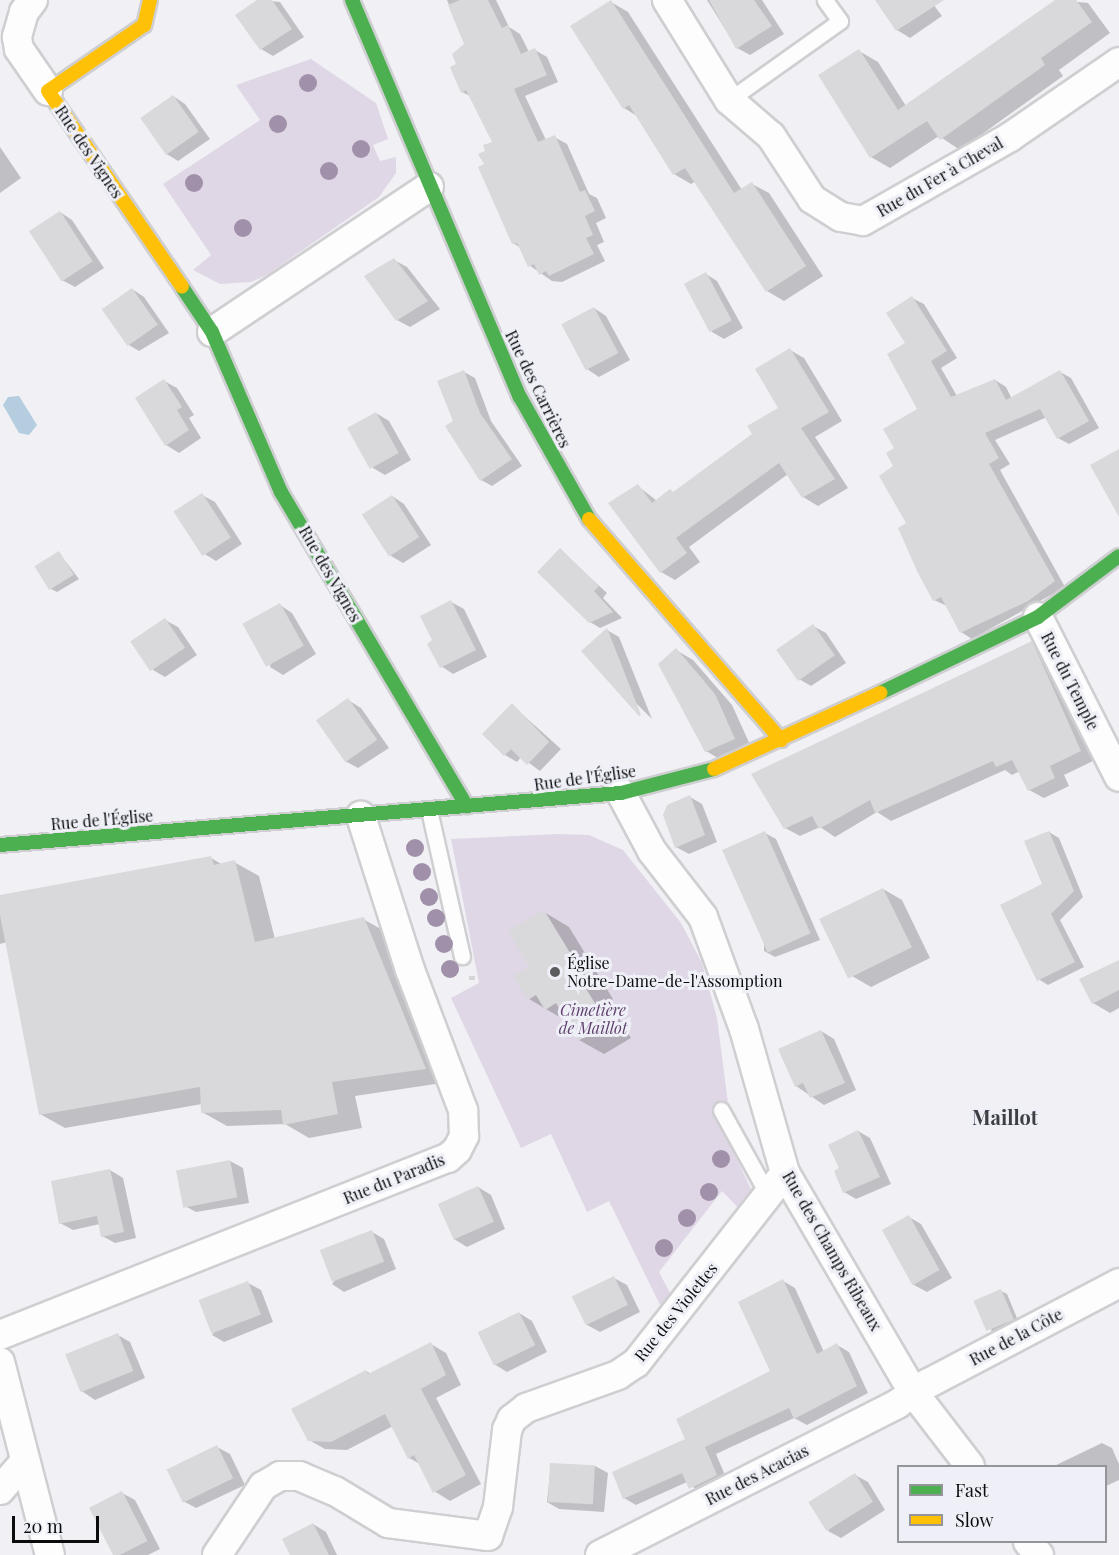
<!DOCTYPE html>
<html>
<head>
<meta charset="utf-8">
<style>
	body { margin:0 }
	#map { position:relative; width:1119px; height:1555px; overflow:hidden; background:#f1f1f5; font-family:"Playfair Display",serif }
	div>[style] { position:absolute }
	.green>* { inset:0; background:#dfd7e5 }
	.water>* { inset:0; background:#b4cddf }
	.shadow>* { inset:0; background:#0003 }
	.building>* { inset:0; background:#d9d9dc; transform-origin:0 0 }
	.path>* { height:4px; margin-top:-2px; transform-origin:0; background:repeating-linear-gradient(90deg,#d5d5d6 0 6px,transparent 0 9px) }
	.roads { filter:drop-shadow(2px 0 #cfcfd2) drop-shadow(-2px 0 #cfcfd2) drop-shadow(0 2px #cfcfd2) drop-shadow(0 -2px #cfcfd2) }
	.lane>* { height:15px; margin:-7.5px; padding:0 7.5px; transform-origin:7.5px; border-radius:7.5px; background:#fdfdfe }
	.street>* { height:28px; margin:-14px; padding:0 14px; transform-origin:14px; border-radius:14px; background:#fdfdfe }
	.fast>* { height:14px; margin:-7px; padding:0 7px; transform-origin:7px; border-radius:7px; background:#4caf50 }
	.slow>* { height:14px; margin:-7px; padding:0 7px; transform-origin:7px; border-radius:7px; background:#ffc107 }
	.trees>* { width:18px; height:18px; margin:-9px; border-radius:50%; background:#a190aa }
	.dots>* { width:16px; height:16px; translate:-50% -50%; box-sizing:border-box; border:3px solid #eff0f7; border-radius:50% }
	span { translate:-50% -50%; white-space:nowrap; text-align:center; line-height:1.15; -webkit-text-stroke:6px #eff0f7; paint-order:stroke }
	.street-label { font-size:16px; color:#0c0c0e }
	.poi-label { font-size:16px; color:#0c0c0e }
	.left { translate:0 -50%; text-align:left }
	.park-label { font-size:16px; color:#5f406d; font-style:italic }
	.quarter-label { font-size:20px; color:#3e3f45; font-weight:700 }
	.legend { position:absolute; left:897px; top:1465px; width:210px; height:78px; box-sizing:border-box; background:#eff0f7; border:2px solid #94959a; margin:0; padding:8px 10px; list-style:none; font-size:18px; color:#0c0c0e }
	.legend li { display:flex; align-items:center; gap:12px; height:30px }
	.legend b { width:30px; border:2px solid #94959a }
	.scale { position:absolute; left:12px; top:1516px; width:87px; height:27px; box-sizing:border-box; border:3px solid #0c0c0e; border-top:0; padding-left:8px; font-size:18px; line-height:21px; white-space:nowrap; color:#0c0c0e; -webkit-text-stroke:4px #eff0f7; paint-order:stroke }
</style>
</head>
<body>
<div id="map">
	<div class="green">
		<i style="clip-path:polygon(311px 59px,376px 103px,388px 139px,373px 145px,380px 161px,396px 157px,396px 173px,379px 197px,267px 275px,251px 282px,220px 284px,193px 270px,211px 255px,163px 184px,260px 120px,236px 85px)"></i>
		<i style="clip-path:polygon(558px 834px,589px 835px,623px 850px,681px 923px,702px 963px,717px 1018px,728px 1103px,716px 1115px,752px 1191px,752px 1202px,749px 1219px,722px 1191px,659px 1272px,671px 1295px,661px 1307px,609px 1201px,587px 1212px,551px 1134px,521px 1148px,451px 998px,479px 983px,451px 839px)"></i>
	</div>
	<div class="water">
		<i style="clip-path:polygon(19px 396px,37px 425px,29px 435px,19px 433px,3px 405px,8px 397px)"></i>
	</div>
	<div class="shadow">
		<i style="clip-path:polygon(259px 0,280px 2px,304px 37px,273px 56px,261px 49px)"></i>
		<i style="clip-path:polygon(447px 0,496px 0,509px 27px,520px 34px,529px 52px,535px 50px,547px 57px,558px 82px,525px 96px,546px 140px,554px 137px,567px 144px,589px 194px,597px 198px,606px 218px,596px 223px,604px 242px,597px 245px,605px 261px,562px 282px,552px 281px,529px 265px,521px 248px,513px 243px,486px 165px,487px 152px,494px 142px,470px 96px,462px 92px,458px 65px,466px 45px)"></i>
		<i style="clip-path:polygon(707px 0,762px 0,784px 34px,750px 55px,737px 48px)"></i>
		<i style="clip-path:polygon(882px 0,930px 0,942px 16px,910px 38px,897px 30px)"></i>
		<i style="clip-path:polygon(1057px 0,1088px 3px,1110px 33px,1059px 70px,1063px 76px,960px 150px,939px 136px,890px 168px,871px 157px,859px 51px,878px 62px,906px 106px)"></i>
		<i style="clip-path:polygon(611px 2px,628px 12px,742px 190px,752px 184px,769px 193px,823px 276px,784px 301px,767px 291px,696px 181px,691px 184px,674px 174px,637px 116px,624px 108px)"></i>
		<i style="clip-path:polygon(173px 96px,185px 104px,210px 139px,178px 161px,165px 153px)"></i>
		<i style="clip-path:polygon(0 147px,21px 178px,0 193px)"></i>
		<i style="clip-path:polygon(60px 212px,72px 220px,104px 268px,75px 287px,62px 280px)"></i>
		<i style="clip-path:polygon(394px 260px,407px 267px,440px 309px,410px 327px,397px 320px)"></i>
		<i style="clip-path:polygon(706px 274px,717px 281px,743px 328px,724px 339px,712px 332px)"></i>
		<i style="clip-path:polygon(132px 289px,144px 297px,169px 333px,139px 351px,127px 344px)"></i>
		<i style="clip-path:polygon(912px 298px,924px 304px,957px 358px,941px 368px,957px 396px,995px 380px,1006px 387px,1012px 399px,1060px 372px,1071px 378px,1099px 428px,1069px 444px,1058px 438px,1047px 417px,995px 440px,1010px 464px,1000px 470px,1065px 587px,972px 639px,961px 632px,947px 606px,934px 600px,908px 524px,895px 466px,897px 449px,919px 410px,907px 343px)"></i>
		<i style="clip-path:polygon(594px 308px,606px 316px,630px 360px,599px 377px,587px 369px)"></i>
		<i style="clip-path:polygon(790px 350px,804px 358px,842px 421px,815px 437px,848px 488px,818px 506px,803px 497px,788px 474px,689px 547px,700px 562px,675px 580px,661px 572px,638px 486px,657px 501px,674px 493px,754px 434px,780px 408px)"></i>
		<i style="clip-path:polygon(464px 372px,475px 378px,491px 421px,522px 466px,492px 486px,481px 480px,454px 421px)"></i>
		<i style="clip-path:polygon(164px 381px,177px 388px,194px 415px,189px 418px,201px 438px,179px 453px,166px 445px,137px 399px)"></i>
		<i style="clip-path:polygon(376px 413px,389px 421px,411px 460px,385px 475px,373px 468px)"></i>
		<i style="clip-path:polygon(202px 495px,215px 502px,242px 544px,216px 561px,203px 553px,176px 512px)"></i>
		<i style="clip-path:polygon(392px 496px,404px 504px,431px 545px,403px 563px,391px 556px)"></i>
		<i style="clip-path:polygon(560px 550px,607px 593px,603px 598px,622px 618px,600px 628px,590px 622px)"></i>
		<i style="clip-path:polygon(59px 553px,79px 579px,57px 592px,51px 589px)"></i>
		<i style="clip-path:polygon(451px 602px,464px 609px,487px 657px,453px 674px,441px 666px,434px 641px)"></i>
		<i style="clip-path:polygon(280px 605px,292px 613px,316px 654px,283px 675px,270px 667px)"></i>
		<i style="clip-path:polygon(165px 620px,178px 627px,197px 655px,165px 677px,153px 670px)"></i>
		<i style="clip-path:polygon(813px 626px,826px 633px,846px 663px,811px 686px,799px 679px)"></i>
		<i style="clip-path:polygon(607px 630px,619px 637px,652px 719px,583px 651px)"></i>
		<i style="clip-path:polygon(1032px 643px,1047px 651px,1095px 760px,1064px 775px,1069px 786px,1044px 798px,1029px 790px,1020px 771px,1012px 775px,1005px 770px,891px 821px,877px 812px,835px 837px,820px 827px,800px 836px,785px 828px)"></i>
		<i style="clip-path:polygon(676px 650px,693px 660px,732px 705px,752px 749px,723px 761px,706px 751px)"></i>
		<i style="clip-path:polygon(348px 700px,361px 708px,389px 748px,358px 768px,345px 761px)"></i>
		<i style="clip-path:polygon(512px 705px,561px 749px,540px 771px,521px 757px,517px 762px,505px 755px)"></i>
		<i style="clip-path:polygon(690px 797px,702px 804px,717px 842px,689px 854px,676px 847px)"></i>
		<i style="clip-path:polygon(1049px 832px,1059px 838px,1083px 897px,1060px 920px,1084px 967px,1048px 985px,1038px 979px)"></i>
		<i style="clip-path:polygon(765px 833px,776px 839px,820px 940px,775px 957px,764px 951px)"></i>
		<i style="clip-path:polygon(211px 858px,223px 865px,234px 862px,259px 876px,275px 939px,363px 919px,388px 933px,449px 1082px,355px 1096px,362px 1128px,309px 1138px,285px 1124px,227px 1126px,202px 1112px,202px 1104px,65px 1128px,40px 1114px,7px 942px,0 944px,0 897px)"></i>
		<i style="clip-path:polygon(883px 889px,902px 900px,930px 958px,871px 987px,852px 976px)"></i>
		<i style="clip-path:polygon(544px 912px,569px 927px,613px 999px,609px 1002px,631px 1038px,604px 1054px,579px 1040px,568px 1022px,529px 999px)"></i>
		<i style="clip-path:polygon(1119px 962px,1119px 1008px,1110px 1013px,1093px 1003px)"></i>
		<i style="clip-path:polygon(821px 1031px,834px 1039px,856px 1090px,824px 1105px,796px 1086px)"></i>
		<i style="clip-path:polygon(858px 1131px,870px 1138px,891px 1184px,856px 1199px,844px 1192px,841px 1169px)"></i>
		<i style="clip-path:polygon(230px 1161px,243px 1168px,249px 1203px,196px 1212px,183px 1205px)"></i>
		<i style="clip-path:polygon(110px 1170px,123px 1178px,136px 1238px,115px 1243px,102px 1236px,100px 1224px,73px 1230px,60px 1223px)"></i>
		<i style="clip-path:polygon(478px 1187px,491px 1195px,505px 1229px,467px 1247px,454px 1239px)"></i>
		<i style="clip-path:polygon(909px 1217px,921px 1224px,952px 1278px,927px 1292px,914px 1285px)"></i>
		<i style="clip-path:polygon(372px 1232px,384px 1239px,396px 1269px,344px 1292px,332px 1284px)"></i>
		<i style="clip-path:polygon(614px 1278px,627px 1285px,640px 1312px,600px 1332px,587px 1325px)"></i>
		<i style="clip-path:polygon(783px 1281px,795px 1288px,824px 1352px,837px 1345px,849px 1352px,868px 1393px,807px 1425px,794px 1418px,716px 1454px,728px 1482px,702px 1494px,687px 1482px,636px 1505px,624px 1498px,687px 1440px,772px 1372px)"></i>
		<i style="clip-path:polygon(248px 1283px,261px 1290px,273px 1322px,224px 1342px,212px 1335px)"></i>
		<i style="clip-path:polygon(1001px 1291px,1007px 1294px,1019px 1323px,997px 1335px,991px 1331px)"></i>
		<i style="clip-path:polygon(519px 1313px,532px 1321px,547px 1352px,507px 1372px,494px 1364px)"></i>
		<i style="clip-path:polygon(118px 1335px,130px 1342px,145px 1378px,95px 1400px,83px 1392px,68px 1357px)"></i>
		<i style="clip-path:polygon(431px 1344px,446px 1353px,461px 1385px,436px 1398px,481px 1484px,450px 1501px,434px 1491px,420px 1464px,409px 1458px,393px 1426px,347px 1450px,325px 1449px,309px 1440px,366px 1371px,371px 1374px)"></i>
		<i style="clip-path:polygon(1102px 1443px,1112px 1448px,1119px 1464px,1119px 1480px,1106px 1486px,1106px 1466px,1054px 1466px)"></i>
		<i style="clip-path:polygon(217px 1447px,230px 1454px,245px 1485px,196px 1508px,183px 1501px)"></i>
		<i style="clip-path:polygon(551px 1464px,595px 1466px,608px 1473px,604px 1512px,559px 1509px,547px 1502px)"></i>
		<i style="clip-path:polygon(855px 1475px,868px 1482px,885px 1510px,841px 1538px,828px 1531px)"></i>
		<i style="clip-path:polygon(122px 1493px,135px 1500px,160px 1549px,148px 1555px,116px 1555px,92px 1510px)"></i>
		<i style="clip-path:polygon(313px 1524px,326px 1532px,337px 1555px,291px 1555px)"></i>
	</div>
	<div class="building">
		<i style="clip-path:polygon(257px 0,272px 0,292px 29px,260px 50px,235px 15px)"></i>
		<i style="clip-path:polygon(460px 0,488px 0,502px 28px,508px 25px,521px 54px,535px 48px,547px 75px,514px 89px,538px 142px,555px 135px,580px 192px,585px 190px,595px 211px,585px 216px,593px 235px,586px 238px,594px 254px,549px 276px,546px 271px,539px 275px,534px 264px,528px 267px,517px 243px,512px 244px,478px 167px,484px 164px,478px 154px,485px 151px,483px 145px,492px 142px,466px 90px,461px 93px,450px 67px,456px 64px,452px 54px,464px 44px,448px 5px)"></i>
		<i style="clip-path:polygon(611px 0,734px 193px,752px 182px,806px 266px,766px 292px,685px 168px,673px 175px,629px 105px,623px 109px,570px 26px)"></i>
		<i style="clip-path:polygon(709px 0,754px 0,772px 26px,736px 49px)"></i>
		<i style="clip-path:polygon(875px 0,944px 0,896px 31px)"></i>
		<i style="clip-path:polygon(1055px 0,1076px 0,1092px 22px,1041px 58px,1045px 65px,940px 140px,927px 121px,870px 158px,818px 75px,859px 49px,898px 110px)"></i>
		<i style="left:173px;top:95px;width:45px;height:40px;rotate:55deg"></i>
		<i style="left:60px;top:211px;width:60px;height:37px;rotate:57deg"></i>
		<i style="clip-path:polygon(394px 258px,428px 301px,396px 321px,364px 276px)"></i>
		<i style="left:706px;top:272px;width:55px;height:25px;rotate:62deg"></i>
		<i style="left:132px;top:288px;width:45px;height:37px;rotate:55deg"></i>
		<i style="clip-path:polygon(912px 296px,947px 351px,931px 361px,951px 397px,995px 379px,1006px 400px,1060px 370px,1089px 421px,1057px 439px,1040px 409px,985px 433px,999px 458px,989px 464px,1055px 581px,1028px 601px,960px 633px,941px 597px,933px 601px,917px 571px,898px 528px,906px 523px,879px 476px,893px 466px,886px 453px,894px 448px,883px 429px,917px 409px,887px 354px,905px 343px,886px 313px)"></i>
		<i style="left:594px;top:307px;width:52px;height:37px;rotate:62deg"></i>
		<i style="clip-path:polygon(790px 348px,829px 412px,801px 428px,835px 479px,802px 498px,779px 463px,676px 538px,687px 553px,660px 573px,608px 503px,638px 484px,652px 503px,670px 489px,673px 492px,752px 434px,747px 426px,778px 408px,755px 369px)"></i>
		<i style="clip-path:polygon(464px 370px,480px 413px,512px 459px,480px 481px,445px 426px,453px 421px,437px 381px)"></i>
		<i style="clip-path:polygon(164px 379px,182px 407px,177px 410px,189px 430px,165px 446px,135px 398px)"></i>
		<i style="left:376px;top:412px;width:47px;height:33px;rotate:61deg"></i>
		<i style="clip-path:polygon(1119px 449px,1119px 517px,1090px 465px)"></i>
		<i style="left:202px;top:493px;width:53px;height:34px;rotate:57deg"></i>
		<i style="left:392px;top:495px;width:50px;height:36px;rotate:57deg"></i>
		<i style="clip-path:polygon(560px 548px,599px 586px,594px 591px,613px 612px,589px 623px,537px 572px)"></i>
		<i style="left:59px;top:551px;width:28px;height:29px;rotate:58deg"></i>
		<i style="clip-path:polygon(451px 600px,476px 650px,440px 668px,427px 644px,432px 640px,420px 616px)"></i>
		<i style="left:280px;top:603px;width:49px;height:43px;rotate:61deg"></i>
		<i style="left:165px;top:618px;width:36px;height:42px;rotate:56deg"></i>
		<i style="left:813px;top:624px;width:38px;height:45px;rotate:55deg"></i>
		<i style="clip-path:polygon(607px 628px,641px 715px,639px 716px,581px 651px)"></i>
		<i style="clip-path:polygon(1032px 641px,1081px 751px,1050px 766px,1055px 778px,1028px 791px,1012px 760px,996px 767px,993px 761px,875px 813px,870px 800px,819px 829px,812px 816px,784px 829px,751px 774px)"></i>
		<i style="clip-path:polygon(676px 648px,715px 694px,735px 739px,705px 752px,658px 664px)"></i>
		<i style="left:348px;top:698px;width:51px;height:39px;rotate:55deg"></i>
		<i style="clip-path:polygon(512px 703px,549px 742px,527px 765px,511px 749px,504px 756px,482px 734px)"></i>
		<i style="clip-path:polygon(690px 795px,705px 835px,675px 848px,663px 815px,667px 805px)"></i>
		<i style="left:765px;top:831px;width:112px;height:47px;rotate:66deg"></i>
		<i style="clip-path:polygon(1049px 831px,1074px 891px,1051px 914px,1075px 962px,1037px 981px,1000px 905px,1042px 884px,1024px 841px)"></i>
		<i style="clip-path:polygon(211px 856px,214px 865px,235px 860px,255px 942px,364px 917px,426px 1069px,332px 1082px,338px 1114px,283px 1125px,281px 1110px,201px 1113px,200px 1087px,39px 1115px,0 915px,0 895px)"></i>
		<i style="left:883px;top:888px;width:66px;height:71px;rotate:64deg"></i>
		<i style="clip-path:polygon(544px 910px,589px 984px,585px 987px,607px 1023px,578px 1041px,556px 1003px,545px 1010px,536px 995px,528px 1000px,513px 976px,529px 967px,508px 931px)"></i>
		<i style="clip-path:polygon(1119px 960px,1119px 990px,1092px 1004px,1079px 979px)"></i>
		<i style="clip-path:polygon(821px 1030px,845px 1083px,810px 1098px,803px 1083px,795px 1087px,778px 1049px)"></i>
		<i style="clip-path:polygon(858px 1130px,880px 1177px,843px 1193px,834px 1171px,839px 1168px,828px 1145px)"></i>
		<i style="left:230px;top:1160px;width:38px;height:55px;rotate:79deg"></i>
		<i style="clip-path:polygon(110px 1169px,124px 1232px,101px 1237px,97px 1216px,59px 1224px,51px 1181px)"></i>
		<i style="left:478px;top:1186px;width:39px;height:44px;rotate:66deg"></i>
		<i style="left:909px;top:1215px;width:63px;height:31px;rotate:61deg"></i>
		<i style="left:372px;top:1230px;width:34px;height:56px;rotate:69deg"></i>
		<i style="left:614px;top:1276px;width:32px;height:47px;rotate:64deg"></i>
		<i style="clip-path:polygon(783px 1279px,817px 1354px,837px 1343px,857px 1386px,794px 1419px,789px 1408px,705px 1447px,717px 1475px,689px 1489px,682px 1473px,623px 1499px,612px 1472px,685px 1439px,676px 1419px,770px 1371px,738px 1302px)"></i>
		<i style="left:248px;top:1281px;width:36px;height:53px;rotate:69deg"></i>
		<i style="left:1001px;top:1289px;width:33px;height:30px;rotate:67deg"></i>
		<i style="left:519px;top:1312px;width:37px;height:46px;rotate:64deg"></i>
		<i style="left:118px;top:1333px;width:41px;height:57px;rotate:68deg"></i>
		<i style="clip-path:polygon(431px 1342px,446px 1375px,421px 1389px,466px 1475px,433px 1493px,414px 1455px,408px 1459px,385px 1414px,331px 1442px,308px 1441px,291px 1409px,366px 1370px,368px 1374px)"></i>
		<i style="left:217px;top:1445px;width:37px;height:56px;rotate:64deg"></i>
		<i style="left:550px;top:1463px;width:45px;height:39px;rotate:3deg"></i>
		<i style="left:855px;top:1473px;width:34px;height:55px;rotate:58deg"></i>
		<i style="left:122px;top:1491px;width:56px;height:37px;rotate:63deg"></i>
		<i style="clip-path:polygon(313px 1523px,329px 1555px,290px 1555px,282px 1539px)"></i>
	</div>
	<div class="path">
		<i style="left:469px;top:978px;width:9px"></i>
	</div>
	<div class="roads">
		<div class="lane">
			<i style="left:729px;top:100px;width:136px;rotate:-35.4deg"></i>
			<i style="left:840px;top:21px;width:26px;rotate:-126deg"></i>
			<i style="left:429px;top:810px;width:150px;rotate:77.3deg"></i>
			<i style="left:721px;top:1110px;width:95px;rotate:61deg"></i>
		</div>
		<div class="street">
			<i style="left:33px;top:0;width:15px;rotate:127deg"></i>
			<i style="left:24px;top:12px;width:26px;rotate:106deg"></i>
			<i style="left:17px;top:37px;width:12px;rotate:81deg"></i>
			<i style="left:19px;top:49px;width:51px;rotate:55.4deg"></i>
			<i style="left:667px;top:0;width:118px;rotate:58.2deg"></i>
			<i style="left:729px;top:100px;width:55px;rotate:40.6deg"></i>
			<i style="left:771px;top:136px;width:75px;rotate:56.9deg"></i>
			<i style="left:812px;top:199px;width:34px;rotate:32deg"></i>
			<i style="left:841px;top:217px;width:22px;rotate:10deg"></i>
			<i style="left:863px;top:221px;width:169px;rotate:-29.7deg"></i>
			<i style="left:1010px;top:137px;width:132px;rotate:-34.5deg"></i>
			<i style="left:212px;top:332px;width:261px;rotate:-33.8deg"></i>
			<i style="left:1038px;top:617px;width:179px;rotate:63.1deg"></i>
			<i style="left:621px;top:793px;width:66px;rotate:61.9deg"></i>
			<i style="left:652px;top:851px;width:83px;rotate:52.3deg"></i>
			<i style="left:703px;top:917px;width:119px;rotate:69.9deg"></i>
			<i style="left:744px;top:1029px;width:150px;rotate:74.1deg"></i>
			<i style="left:785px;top:1173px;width:254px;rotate:59.7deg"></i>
			<i style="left:913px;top:1392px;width:93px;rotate:52.4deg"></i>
			<i style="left:0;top:1335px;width:482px;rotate:-21.6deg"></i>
			<i style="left:448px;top:1158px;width:12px;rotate:-42deg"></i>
			<i style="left:457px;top:1150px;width:16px;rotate:-63deg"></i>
			<i style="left:464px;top:1136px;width:26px;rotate:-92deg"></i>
			<i style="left:463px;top:1110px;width:150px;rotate:-110.7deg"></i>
			<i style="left:410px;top:970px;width:162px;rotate:-107.7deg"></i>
			<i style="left:0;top:1362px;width:199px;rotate:75.5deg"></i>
			<i style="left:0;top:1490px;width:37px;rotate:-49deg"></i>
			<i style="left:1028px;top:1542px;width:17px;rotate:50deg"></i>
			<i style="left:217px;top:1555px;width:83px;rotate:-56.3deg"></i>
			<i style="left:263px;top:1486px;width:20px;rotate:-30deg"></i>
			<i style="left:280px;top:1476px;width:19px"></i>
			<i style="left:299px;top:1476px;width:39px;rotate:23deg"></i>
			<i style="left:335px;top:1491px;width:62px;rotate:31.1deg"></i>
			<i style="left:388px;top:1523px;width:101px;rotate:7.4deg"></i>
			<i style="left:488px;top:1536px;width:31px;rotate:-71deg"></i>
			<i style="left:498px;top:1507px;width:78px;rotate:-83.3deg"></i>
			<i style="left:507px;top:1430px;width:12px;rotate:-66deg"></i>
			<i style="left:512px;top:1419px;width:18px;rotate:-38deg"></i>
			<i style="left:526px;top:1408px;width:98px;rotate:-19.7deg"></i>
			<i style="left:618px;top:1375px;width:22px;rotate:-34deg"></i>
			<i style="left:636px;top:1363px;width:241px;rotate:-51.9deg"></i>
			<i style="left:600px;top:1555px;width:333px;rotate:-26.9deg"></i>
			<i style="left:897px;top:1404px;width:36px;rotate:-34deg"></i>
			<i style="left:927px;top:1384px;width:217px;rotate:-27.7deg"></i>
		</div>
		<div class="fast">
			<i style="left:352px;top:0;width:431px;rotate:67.1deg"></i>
			<i style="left:520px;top:397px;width:140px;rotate:60.5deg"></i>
			<i style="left:182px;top:287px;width:54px;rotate:56.3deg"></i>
			<i style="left:212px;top:332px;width:174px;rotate:66.7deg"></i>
			<i style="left:281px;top:492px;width:365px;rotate:59.4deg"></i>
			<i style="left:880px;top:693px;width:175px;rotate:-25.7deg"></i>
			<i style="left:1038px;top:617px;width:101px;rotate:-37deg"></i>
			<i style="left:0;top:845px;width:623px;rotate:-4.79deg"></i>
			<i style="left:621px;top:793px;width:96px;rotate:-14.5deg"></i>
		</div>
		<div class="slow">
			<i style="left:150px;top:0;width:26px;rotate:103deg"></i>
			<i style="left:144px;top:25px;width:116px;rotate:145.5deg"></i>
			<i style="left:48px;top:91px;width:237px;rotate:55.6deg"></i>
			<i style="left:589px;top:519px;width:293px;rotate:49deg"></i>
			<i style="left:714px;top:769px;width:183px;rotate:-24.6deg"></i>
		</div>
	</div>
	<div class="trees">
		<i style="left:308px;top:83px"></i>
		<i style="left:278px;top:124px"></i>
		<i style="left:361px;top:149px"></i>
		<i style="left:329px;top:171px"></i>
		<i style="left:194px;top:183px"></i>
		<i style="left:243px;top:228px"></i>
		<i style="left:415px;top:848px"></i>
		<i style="left:422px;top:872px"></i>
		<i style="left:429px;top:897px"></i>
		<i style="left:436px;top:918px"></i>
		<i style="left:444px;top:944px"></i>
		<i style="left:450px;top:969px"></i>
		<i style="left:721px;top:1159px"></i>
		<i style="left:709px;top:1192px"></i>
		<i style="left:687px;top:1218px"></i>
		<i style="left:664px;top:1248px"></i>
	</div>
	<div class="dots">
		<i style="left:555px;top:972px;background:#5c5c5f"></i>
	</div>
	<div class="street-label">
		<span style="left:89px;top:152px;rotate:56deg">Rue des Vignes</span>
		<span style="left:940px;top:177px;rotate:-30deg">Rue du Fer à Cheval</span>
		<span style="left:538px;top:389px;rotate:64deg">Rue des Carrières</span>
		<span style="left:330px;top:574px;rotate:60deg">Rue des Vignes</span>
		<span style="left:1070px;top:681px;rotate:63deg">Rue du Temple</span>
		<span style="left:585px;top:778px;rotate:-8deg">Rue de l'Église</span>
		<span style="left:102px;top:820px;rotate:-5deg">Rue de l'Église</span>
		<span style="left:394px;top:1179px;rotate:-22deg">Rue du Paradis</span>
		<span style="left:832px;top:1251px;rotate:60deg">Rue des Champs Ribeaux</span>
		<span style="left:676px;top:1312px;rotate:-51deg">Rue des Violettes</span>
		<span style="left:1016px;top:1337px;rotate:-28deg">Rue de la Côte</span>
		<span style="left:757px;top:1475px;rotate:-27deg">Rue des Acacias</span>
	</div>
	<div class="poi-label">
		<span class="left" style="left:567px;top:972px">Église<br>Notre-Dame-de-l'Assomption</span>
	</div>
	<div class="park-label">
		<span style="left:593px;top:1019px">Cimetière<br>de Maillot</span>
	</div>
	<div class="quarter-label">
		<span style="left:1005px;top:1116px">Maillot</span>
	</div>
	<ul class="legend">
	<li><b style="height:8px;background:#4caf50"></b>Fast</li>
	<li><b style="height:8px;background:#ffc107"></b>Slow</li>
	</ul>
	<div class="scale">20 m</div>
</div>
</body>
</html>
